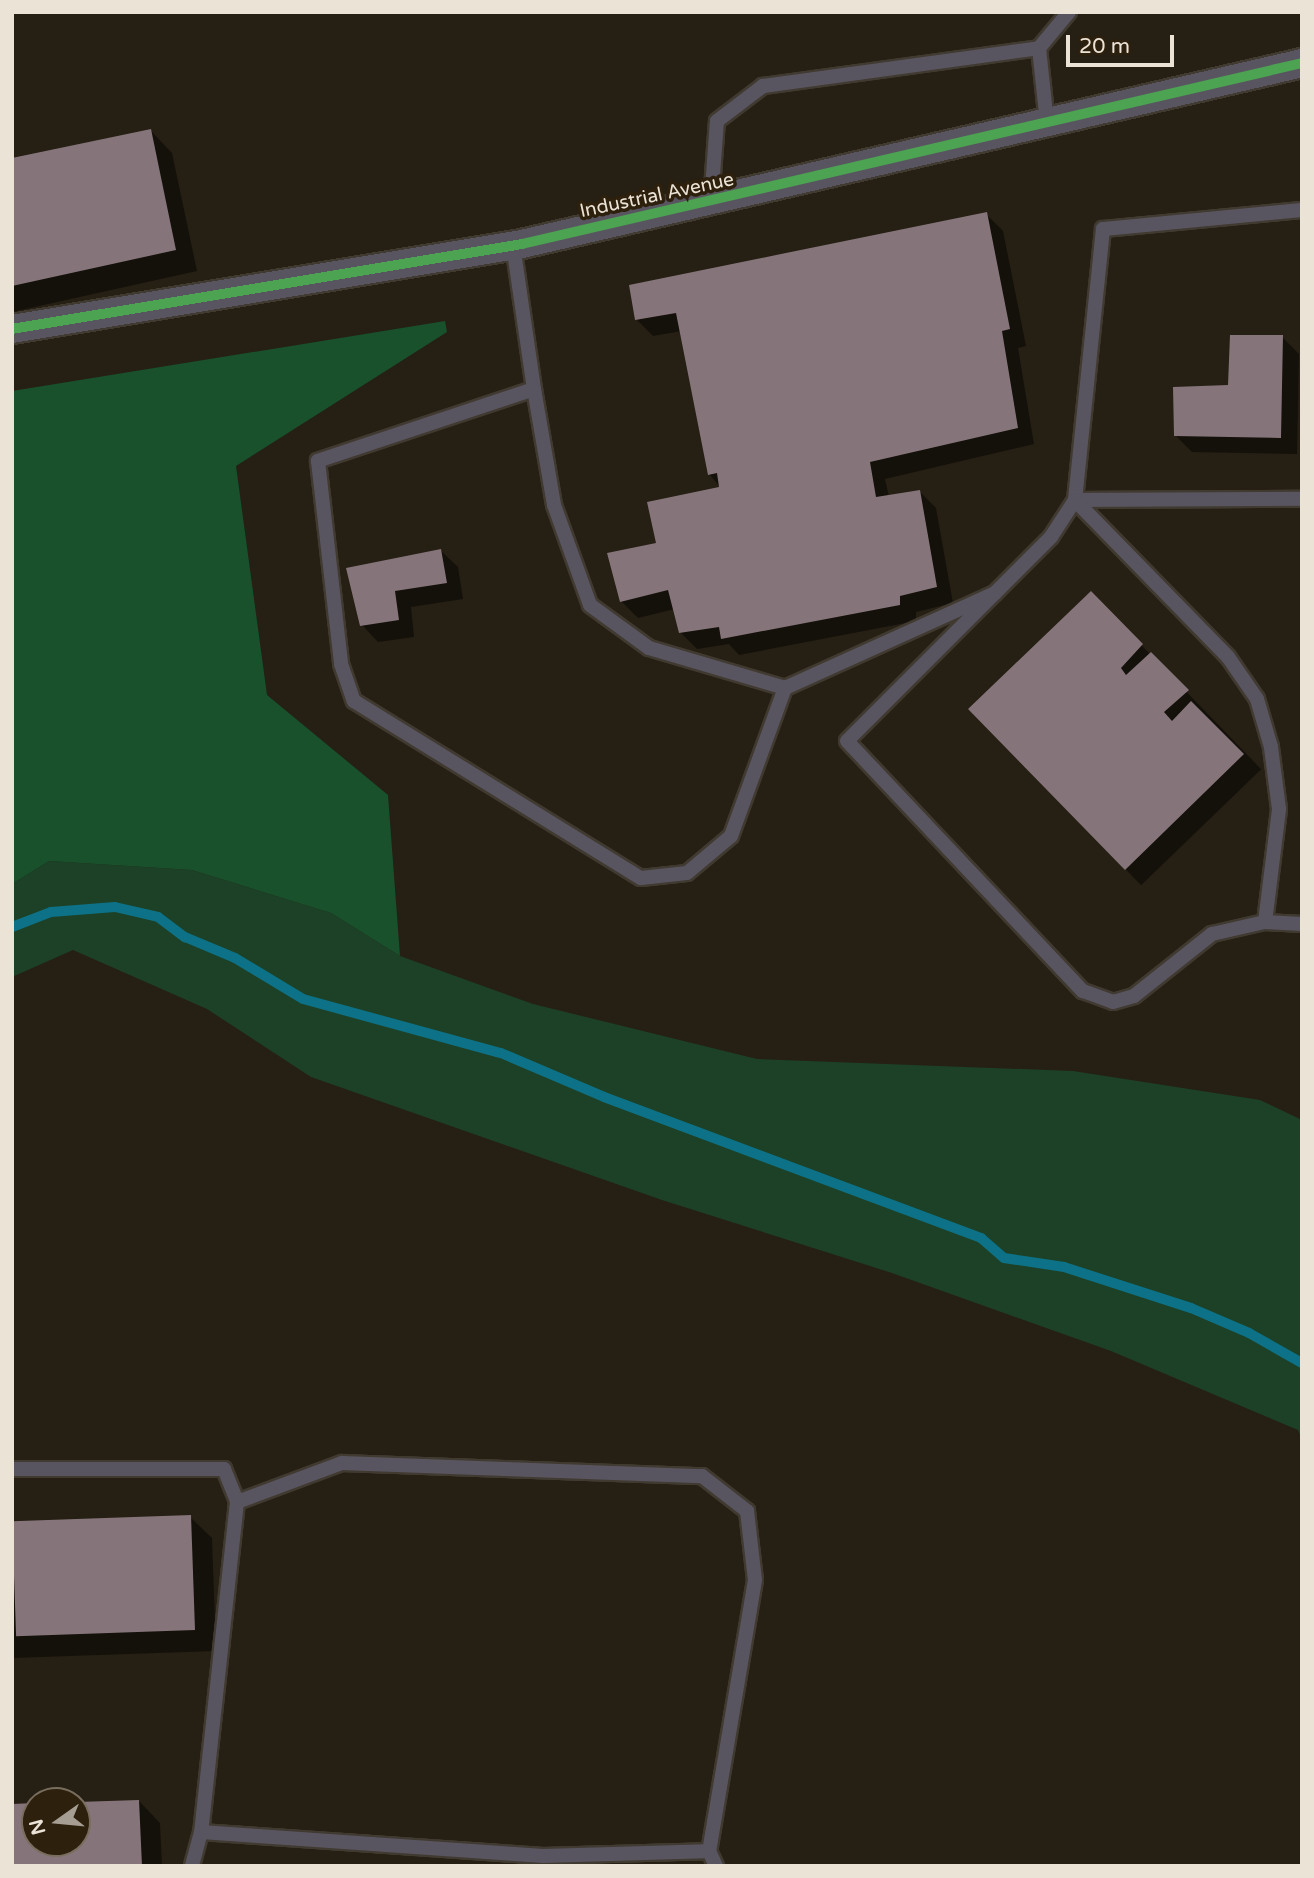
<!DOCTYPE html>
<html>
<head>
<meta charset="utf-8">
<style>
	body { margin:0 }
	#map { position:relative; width:1314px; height:1878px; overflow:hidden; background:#261f14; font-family:"Varela Round",sans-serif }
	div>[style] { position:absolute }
	.green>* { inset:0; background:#1c4126 }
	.forest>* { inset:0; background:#18512c }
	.shadow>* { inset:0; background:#0007; transform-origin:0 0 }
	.stream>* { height:10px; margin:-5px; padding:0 5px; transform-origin:5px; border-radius:5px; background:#0d7187 }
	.building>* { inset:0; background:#85757a; transform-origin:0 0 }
	.roads { filter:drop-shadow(2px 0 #403a31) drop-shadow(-2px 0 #403a31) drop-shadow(0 2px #403a31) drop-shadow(0 -2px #403a31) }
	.service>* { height:14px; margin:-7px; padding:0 7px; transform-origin:7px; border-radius:7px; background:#595560 }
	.minor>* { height:28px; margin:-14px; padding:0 14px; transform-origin:14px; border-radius:14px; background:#595560 }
	.cycleway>* { height:10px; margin:-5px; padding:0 5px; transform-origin:5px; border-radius:5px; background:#4ca352 }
	span { translate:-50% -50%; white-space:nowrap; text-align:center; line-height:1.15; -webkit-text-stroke:7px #2d200d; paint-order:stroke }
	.street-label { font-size:19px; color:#ece3d7 }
	.frame { position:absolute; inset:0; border:14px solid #ece3d7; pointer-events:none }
	.north { position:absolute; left:21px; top:1787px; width:70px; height:70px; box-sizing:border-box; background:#2d200d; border:2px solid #796e5e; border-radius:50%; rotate:255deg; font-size:19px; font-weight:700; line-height:28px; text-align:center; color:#ece3d7 }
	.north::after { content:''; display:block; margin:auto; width:24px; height:32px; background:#a79e93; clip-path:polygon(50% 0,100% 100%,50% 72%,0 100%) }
	.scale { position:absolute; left:1066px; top:35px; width:108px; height:32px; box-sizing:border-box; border:4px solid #ece3d7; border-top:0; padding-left:9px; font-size:21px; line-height:24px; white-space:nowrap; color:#ece3d7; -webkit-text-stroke:5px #2d200d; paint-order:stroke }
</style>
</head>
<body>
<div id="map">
	<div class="green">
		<i style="clip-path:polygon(49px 861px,192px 870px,331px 913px,400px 956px,533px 1004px,757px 1059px,1073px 1071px,1260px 1100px,1302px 1120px,1302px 1439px,1298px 1430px,1111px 1351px,892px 1273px,662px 1200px,311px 1077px,207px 1009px,73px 950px,12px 977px,12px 884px)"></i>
	</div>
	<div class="forest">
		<i style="clip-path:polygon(445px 321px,447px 332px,236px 466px,267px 695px,388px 795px,400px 956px,331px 913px,192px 870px,49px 861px,12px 884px,12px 391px)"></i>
	</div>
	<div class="shadow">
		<i style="clip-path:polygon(151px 131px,172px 153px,197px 271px,12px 312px,12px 159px)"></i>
		<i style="clip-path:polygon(986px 214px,1003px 231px,1026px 346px,1018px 348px,1034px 444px,885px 479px,889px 497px,920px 492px,936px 508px,953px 603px,916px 612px,916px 621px,739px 655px,729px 644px,697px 649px,680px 632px,675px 609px,638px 618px,621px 601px,658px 544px,721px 488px,709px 474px,682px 331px,653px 336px,637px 320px)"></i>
		<i style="clip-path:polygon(1282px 337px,1299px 354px,1297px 454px,1192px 452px,1175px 435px)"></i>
		<i style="clip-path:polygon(441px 551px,458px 567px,463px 599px,411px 607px,414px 637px,378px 642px,362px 625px,348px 569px)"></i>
		<i style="left:1091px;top:593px;width:245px;height:167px;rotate:46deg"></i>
		<i style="clip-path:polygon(190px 1517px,212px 1538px,216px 1651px,12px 1658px,12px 1522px)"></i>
		<i style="clip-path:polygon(139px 1801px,160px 1823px,162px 1866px,12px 1866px,35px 1805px,35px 1843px,77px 1843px,77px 1803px)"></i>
	</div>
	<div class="stream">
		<i style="left:12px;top:927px;width:42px;rotate:-21deg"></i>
		<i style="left:51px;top:912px;width:64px;rotate:-4.5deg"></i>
		<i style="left:115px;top:907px;width:44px;rotate:13.1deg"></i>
		<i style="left:158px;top:917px;width:34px;rotate:37deg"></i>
		<i style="left:185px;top:937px;width:54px;rotate:22.8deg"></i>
		<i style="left:235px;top:958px;width:79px;rotate:31.1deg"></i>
		<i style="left:303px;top:999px;width:205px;rotate:15.3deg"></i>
		<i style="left:501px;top:1053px;width:112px;rotate:23.1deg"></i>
		<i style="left:604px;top:1097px;width:403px;rotate:20.5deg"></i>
		<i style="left:981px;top:1238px;width:30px;rotate:41deg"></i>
		<i style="left:1004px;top:1258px;width:61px;rotate:8.5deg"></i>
		<i style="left:1064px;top:1267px;width:133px;rotate:17.9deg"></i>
		<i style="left:1191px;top:1308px;width:63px;rotate:23.3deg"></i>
		<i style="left:1249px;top:1333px;width:61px;rotate:29.5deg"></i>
	</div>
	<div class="building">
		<i style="clip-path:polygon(151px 129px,176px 250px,12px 286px,12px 158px)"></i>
		<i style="clip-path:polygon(987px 212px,1010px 329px,1002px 331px,1018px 428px,870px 462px,876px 497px,920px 490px,937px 587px,900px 596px,900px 605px,721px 639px,719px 627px,679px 633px,668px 590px,620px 602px,607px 553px,656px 543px,647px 502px,719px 487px,717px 473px,708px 475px,676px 313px,635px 320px,629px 285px)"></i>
		<i style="clip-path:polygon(1230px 335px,1283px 335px,1281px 438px,1174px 436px,1173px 387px,1228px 385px)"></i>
		<i style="clip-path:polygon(441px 549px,447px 583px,395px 591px,399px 620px,360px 626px,346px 568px)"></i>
		<i style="clip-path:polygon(1091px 591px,1143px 644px,1121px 668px,1126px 675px,1151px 652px,1189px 690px,1164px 712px,1172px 721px,1191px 701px,1244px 754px,1125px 870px,968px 709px)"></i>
		<i style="left:191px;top:1515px;width:115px;height:179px;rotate:88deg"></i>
		<i style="clip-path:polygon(139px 1800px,142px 1866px,12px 1866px,12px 1804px,35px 1803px,35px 1843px,77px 1843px,77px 1802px)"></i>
	</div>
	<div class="roads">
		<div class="service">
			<i style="left:1047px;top:123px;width:75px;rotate:-96.1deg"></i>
			<i style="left:1039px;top:48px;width:47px;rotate:-50.2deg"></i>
			<i style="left:711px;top:202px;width:81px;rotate:-85.8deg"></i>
			<i style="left:717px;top:121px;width:58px;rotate:-37.3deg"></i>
			<i style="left:763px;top:86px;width:279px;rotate:-7.8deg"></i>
			<i style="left:1302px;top:210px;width:200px;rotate:174.5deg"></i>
			<i style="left:1103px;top:229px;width:272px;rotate:95.9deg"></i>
			<i style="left:1075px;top:500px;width:227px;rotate:-0.3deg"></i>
			<i style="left:513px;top:245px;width:146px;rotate:81.7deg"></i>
			<i style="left:534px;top:389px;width:228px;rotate:161.6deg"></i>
			<i style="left:318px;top:461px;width:204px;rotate:83.5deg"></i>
			<i style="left:341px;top:664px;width:39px;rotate:71deg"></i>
			<i style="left:354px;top:701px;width:337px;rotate:31.7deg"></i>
			<i style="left:641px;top:878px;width:46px;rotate:-6.2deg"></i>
			<i style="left:687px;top:873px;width:57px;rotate:-40.1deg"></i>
			<i style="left:731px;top:836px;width:158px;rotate:-70deg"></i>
			<i style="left:785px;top:688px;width:230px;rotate:-24.3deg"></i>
			<i style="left:534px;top:389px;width:118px;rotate:80.2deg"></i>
			<i style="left:554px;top:505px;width:106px;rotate:70.2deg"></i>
			<i style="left:590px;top:605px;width:73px;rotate:36.1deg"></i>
			<i style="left:649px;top:648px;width:142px;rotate:16.4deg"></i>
			<i style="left:1265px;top:922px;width:114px;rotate:-82.9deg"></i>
			<i style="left:1279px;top:809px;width:63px;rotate:-97.4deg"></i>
			<i style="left:1271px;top:747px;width:50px;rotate:-106.3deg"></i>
			<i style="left:1257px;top:699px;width:51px;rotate:-124.6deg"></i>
			<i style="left:1228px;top:657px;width:219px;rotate:-134.3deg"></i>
			<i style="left:1075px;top:500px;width:44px;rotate:123deg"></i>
			<i style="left:1051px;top:537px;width:288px;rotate:135deg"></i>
			<i style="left:847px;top:741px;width:344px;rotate:46.7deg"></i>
			<i style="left:1083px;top:991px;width:32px;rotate:20deg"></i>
			<i style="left:1113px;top:1002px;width:22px;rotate:-16deg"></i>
			<i style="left:1134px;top:996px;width:100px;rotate:-38.5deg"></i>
			<i style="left:1212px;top:934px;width:54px;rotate:-12.8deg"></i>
			<i style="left:1265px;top:922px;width:37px;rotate:3deg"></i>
			<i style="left:12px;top:1469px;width:212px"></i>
			<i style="left:224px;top:1469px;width:35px;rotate:68deg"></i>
			<i style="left:237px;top:1502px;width:332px;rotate:96.2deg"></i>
			<i style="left:201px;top:1832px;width:35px;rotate:105deg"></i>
			<i style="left:237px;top:1502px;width:112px;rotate:-20.4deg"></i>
			<i style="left:342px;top:1463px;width:360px;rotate:2.1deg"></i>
			<i style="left:702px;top:1476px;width:57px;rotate:37.9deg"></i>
			<i style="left:747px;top:1511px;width:69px;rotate:83.4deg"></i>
			<i style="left:755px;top:1580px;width:275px;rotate:99.6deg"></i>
			<i style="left:201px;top:1832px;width:343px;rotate:4deg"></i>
			<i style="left:543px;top:1856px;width:166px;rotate:-1.7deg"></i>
			<i style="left:709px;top:1851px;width:17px;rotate:65deg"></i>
		</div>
		<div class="minor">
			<i style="left:12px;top:329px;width:517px;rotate:-9.46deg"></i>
			<i style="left:522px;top:244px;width:801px;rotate:-13.06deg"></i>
		</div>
	</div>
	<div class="cycleway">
		<i style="left:12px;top:329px;width:517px;rotate:-9.46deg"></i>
		<i style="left:522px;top:244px;width:801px;rotate:-13.06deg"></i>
	</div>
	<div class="street-label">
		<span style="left:657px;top:196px;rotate:-12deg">Industrial Avenue</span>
	</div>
	<div class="frame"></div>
	<div class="north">N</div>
	<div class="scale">20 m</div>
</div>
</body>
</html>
